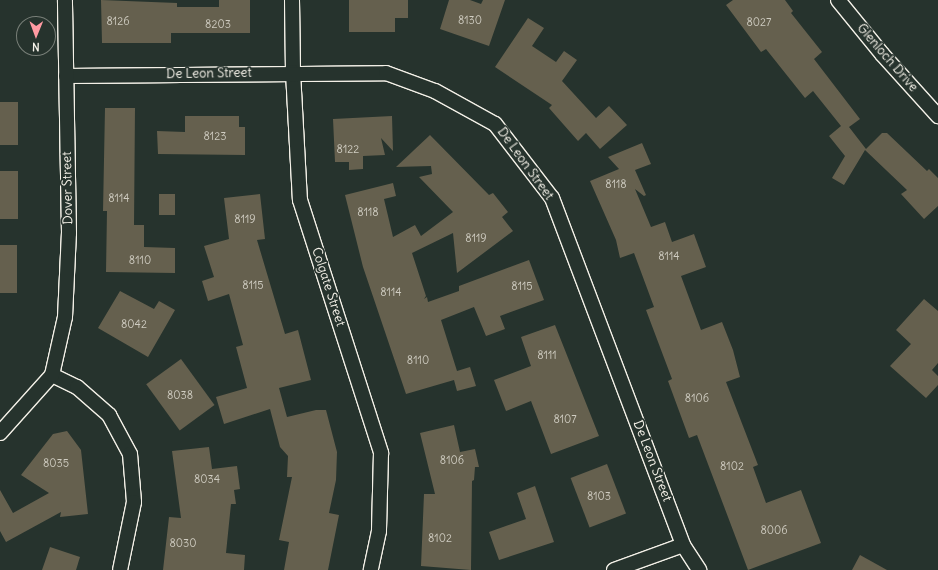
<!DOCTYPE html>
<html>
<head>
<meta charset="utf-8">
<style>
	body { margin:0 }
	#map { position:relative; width:938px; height:570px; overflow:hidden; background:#26332d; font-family:Delius,sans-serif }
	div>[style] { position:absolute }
	.building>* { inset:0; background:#65604e; transform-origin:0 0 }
	.roads { filter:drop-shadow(1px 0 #f4f1e8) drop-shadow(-1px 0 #f4f1e8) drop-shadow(0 1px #f4f1e8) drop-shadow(0 -1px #f4f1e8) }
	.minor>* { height:14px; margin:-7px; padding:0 7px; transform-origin:7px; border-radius:7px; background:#26332d }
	span { translate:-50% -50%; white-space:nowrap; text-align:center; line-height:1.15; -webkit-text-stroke:3.5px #26332d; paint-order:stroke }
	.number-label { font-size:11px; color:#d0cdc2 }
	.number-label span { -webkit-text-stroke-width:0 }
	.street-label { font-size:13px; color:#f4f1e8 }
	.north { position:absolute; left:16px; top:16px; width:40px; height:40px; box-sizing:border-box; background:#26332d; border:1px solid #787f78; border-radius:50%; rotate:181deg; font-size:11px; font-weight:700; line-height:16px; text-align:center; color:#f4f1e8 }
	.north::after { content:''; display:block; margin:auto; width:14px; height:18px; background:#ff9aa2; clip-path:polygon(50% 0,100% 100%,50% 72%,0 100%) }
</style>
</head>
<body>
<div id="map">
	<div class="building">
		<i style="clip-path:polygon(101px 0,177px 3px,177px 7px,219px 7px,219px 0,250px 0,250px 33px,171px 33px,171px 43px,102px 43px)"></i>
		<i style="clip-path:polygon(349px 0,408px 0,408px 18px,395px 18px,395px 32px,349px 32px)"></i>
		<i style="clip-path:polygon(449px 0,470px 0,481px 4px,483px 0,505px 0,489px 46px,440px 29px)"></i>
		<i style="clip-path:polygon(733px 0,785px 0,793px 11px,791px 13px,822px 52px,814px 59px,860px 119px,849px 127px,866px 149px,882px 133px,887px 133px,927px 171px,929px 169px,938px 178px,938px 206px,924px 219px,901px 194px,907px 190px,865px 150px,844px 185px,832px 178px,845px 156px,829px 136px,841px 126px,813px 91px,805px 98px,766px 49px,761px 52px,726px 5px)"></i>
		<i style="clip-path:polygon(528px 18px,544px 28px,532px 46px,556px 62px,564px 51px,577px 60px,562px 81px,596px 118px,609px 106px,627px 125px,600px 149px,586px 133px,578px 141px,549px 108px,552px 105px,495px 67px)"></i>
		<i style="left:0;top:102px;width:18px;height:43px"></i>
		<i style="clip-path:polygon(105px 108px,135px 108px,134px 225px,144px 225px,144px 247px,175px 248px,175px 273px,106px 272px,107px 211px,103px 211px)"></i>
		<i style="clip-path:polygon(185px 116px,239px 116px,239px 127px,245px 127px,245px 155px,158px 154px,157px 131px,185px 132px)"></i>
		<i style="clip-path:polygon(392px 116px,393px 151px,381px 138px,385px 155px,363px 156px,363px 169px,349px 170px,349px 162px,335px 162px,333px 119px)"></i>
		<i style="clip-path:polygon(430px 135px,489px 195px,493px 193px,508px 212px,502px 217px,513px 231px,457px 273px,453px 233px,412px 253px,426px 296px,424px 299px,427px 297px,428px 302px,459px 291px,459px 286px,529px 260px,544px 300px,500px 316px,505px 329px,486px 336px,474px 307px,441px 320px,457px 371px,470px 367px,476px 386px,457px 391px,454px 380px,406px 394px,363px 267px,345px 195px,393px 183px,396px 196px,384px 199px,393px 237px,415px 225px,421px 236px,453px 212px,419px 177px,432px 174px,431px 166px,396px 167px)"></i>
		<i style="clip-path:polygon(642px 143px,651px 164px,635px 170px,646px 195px,644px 196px,635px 189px,651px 227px,665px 222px,672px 242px,694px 234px,706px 267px,681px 276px,701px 330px,722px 322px,733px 350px,740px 377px,726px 382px,758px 465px,753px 467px,766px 503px,801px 490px,821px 543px,748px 570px,697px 435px,689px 438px,668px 381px,672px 379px,646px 310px,654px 307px,634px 253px,620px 258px,616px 240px,590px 181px,619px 169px,608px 157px)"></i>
		<i style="left:0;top:171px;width:18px;height:48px"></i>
		<i style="left:175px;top:194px;width:21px;height:16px;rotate:90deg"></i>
		<i style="clip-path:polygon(260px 194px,265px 239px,257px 240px,285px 334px,298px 330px,311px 380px,279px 388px,287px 417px,316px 410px,326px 410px,337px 452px,336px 480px,329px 513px,339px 515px,328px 570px,284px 570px,289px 542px,279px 540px,292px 477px,287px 477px,288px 456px,280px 447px,270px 409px,224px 424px,216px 397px,247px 388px,236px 347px,243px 345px,229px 294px,208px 301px,202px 281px,214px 277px,204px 246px,229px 239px,224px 198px)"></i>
		<i style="left:0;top:245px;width:17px;height:48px"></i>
		<i style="clip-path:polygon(120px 291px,154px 309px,159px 301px,175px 310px,148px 357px,98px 328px)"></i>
		<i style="clip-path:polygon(924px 299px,938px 311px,938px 363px,932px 370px,938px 376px,938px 385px,926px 398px,890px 366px,911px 344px,896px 330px)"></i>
		<i style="clip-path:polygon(555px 325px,599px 436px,551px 454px,531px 401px,506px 411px,494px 380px,531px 366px,521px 337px)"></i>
		<i style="left:181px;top:359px;width:57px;height:43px;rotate:54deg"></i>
		<i style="clip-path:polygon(454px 425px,460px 452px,475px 449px,479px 467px,475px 467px,474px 480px,472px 481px,471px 570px,421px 566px,424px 494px,435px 494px,420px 433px)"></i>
		<i style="clip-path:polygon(67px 431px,81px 450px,88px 514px,60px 517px,61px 512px,6px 542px,0 531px,0 490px,13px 513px,49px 493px,21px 475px,53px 434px)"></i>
		<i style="clip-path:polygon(209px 447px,212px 469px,237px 466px,240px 489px,234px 490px,236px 504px,231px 504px,226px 553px,245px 555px,244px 570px,163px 570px,169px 517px,181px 518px,172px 451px)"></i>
		<i style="left:607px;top:464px;width:53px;height:39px;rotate:69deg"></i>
		<i style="clip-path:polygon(535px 486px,554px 542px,499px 560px,489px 532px,526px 519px,517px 493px)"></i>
		<i style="clip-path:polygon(50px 547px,80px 557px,76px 570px,42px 570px)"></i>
		<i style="clip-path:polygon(860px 555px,887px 570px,852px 570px)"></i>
	</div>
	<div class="roads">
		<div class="minor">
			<i style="left:292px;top:0;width:72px;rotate:89.2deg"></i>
			<i style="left:293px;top:72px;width:128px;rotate:86.9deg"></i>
			<i style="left:300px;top:200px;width:266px;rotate:72.2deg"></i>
			<i style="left:381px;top:453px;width:78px;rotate:91.5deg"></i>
			<i style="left:379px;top:531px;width:40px;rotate:102deg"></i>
			<i style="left:838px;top:0;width:70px;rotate:50.8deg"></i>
			<i style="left:882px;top:54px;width:84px;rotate:47.9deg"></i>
			<i style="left:66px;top:76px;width:320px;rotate:-0.5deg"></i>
			<i style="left:386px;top:73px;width:52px;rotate:20.2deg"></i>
			<i style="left:435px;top:91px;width:68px;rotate:28.8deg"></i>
			<i style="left:495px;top:124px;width:93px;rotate:52.4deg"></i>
			<i style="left:552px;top:198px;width:371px;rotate:69.3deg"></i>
			<i style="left:683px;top:545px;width:30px;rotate:57deg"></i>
			<i style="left:52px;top:375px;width:28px;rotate:26deg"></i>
			<i style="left:77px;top:387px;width:43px;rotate:41.2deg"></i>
			<i style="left:109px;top:415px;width:44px;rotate:61.7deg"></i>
			<i style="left:130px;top:454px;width:48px;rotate:85.2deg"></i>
			<i style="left:134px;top:502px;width:69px;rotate:101.6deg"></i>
			<i style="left:0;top:433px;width:78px;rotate:-48.1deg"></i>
			<i style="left:52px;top:375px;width:59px;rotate:-77.4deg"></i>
			<i style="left:65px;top:317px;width:84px;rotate:-87.3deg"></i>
			<i style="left:69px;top:233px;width:233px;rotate:-91deg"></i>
			<i style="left:614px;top:570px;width:73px;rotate:-19.9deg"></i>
		</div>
	</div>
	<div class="number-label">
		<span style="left:470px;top:20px">8130</span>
		<span style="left:118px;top:21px">8126</span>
		<span style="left:759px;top:22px">8027</span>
		<span style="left:218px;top:24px">8203</span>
		<span style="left:215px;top:136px">8123</span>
		<span style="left:348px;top:149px">8122</span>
		<span style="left:616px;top:184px">8118</span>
		<span style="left:119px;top:198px">8114</span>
		<span style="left:368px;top:212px">8118</span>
		<span style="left:245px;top:219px">8119</span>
		<span style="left:476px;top:238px">8119</span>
		<span style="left:669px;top:256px">8114</span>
		<span style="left:140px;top:260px">8110</span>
		<span style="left:253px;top:285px">8115</span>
		<span style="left:522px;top:286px">8115</span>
		<span style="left:391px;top:292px">8114</span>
		<span style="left:134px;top:324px">8042</span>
		<span style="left:547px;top:355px">8111</span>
		<span style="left:418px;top:360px">8110</span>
		<span style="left:180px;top:395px">8038</span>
		<span style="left:697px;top:398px">8106</span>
		<span style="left:565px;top:419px">8107</span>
		<span style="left:452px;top:460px">8106</span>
		<span style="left:56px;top:463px">8035</span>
		<span style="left:732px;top:466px">8102</span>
		<span style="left:207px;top:479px">8034</span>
		<span style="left:599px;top:496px">8103</span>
		<span style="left:774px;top:530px">8006</span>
		<span style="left:440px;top:538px">8102</span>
		<span style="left:183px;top:543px">8030</span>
	</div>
	<div class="street-label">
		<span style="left:887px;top:58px;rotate:49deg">Glenloch Drive</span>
		<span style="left:209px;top:74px;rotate:-1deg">De Leon Street</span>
		<span style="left:525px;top:164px;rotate:54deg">De Leon Street</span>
		<span style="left:68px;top:188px;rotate:-91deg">Dover Street</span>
		<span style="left:328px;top:287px;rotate:72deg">Colgate Street</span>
		<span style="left:652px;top:461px;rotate:69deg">De Leon Street</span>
	</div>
	<div class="north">N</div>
</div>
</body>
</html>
